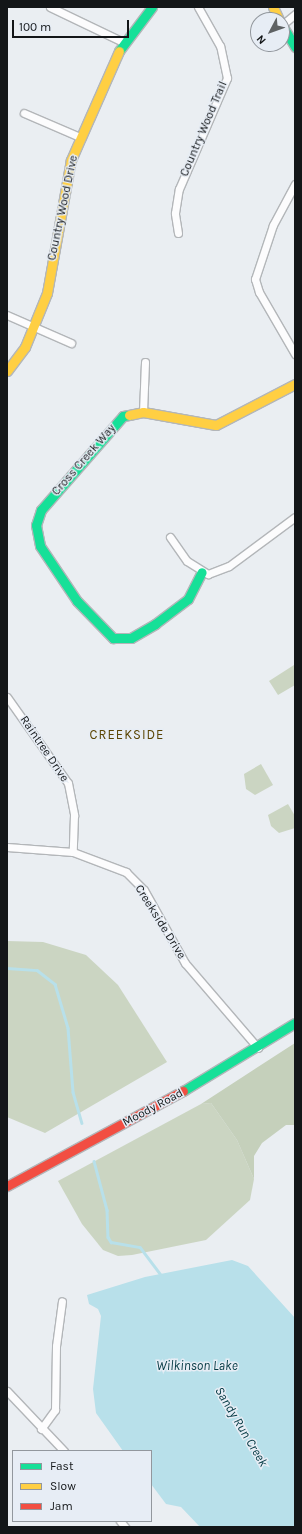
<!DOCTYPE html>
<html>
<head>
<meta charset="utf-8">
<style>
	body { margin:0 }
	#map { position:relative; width:302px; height:1534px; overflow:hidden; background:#eaeef2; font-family:Karla,sans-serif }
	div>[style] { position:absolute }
	.green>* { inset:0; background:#cbd5c2 }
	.forest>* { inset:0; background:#c5d0bb }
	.water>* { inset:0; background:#b8e0ea }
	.stream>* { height:2.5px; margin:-1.25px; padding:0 1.25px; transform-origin:1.25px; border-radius:1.25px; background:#b8e0ea }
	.roads { filter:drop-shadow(1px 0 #b3b6b9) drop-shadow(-1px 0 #b3b6b9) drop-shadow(0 1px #b3b6b9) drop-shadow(0 -1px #b3b6b9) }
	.street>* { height:7px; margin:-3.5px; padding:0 3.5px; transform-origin:3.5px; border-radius:3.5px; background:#fcfcfd }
	.fast>* { height:9px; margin:-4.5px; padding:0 4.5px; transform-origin:4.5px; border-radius:4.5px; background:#16e098 }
	.slow>* { height:9px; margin:-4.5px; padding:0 4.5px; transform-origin:4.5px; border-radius:4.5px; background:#ffcf43 }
	.jam>* { height:9px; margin:-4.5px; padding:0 4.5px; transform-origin:4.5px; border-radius:4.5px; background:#f24e42 }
	span { translate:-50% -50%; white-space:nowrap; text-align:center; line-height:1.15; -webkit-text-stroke:3px #e7edf5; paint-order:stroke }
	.street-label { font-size:12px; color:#131618 }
	.neighbourhood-label { font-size:13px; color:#5a4403; letter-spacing:1px }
	.water-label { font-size:13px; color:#023842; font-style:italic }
	.frame { position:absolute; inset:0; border:8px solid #131618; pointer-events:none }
	.legend { position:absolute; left:12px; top:1450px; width:140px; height:72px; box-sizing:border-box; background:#e7edf5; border:1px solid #92979d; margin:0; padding:5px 7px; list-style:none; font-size:12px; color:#131618 }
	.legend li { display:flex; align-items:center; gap:8px; height:20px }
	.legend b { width:20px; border:1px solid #92979d }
	.north { position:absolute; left:250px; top:12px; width:40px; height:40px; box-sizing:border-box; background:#e7edf5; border:1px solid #92979d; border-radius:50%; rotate:229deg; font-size:11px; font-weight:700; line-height:16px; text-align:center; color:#131618 }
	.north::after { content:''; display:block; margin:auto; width:14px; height:18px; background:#5e6264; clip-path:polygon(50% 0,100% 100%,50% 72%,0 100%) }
	.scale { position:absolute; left:12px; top:20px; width:117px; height:18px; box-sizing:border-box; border:2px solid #131618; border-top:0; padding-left:5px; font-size:12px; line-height:14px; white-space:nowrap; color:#131618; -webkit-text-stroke:3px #e7edf5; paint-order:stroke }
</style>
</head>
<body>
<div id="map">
	<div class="green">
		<i style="clip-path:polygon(294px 665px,295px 685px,278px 695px,269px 681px)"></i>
		<i style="clip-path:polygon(261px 764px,273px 785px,255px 795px,246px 789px,244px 774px)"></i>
		<i style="clip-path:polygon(288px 804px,295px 816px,295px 828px,279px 833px,271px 826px,268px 815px)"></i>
		<i style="clip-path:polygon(7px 941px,43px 942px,86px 955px,118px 985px,167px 1062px,45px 1133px,7px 1117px)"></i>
		<i style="clip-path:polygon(211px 1103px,237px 1140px,254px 1179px,250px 1200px,206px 1240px,132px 1255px,118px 1256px,103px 1250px,82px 1224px,58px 1181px,201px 1104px)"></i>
	</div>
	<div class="forest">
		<i style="clip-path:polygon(295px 1043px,295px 1125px,286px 1125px,262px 1143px,254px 1156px,254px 1179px,237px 1140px,211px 1103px,201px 1104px)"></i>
	</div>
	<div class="water">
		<i style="clip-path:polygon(232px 1260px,248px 1266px,295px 1318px,295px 1527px,200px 1527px,181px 1507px,166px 1504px,151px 1484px,151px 1451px,123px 1451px,96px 1413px,93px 1389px,101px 1316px,98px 1309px,89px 1304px,87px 1295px,145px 1277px)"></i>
	</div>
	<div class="stream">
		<i style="left:7px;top:968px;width:30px;rotate:4deg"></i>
		<i style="left:37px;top:970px;width:23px;rotate:38deg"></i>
		<i style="left:55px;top:984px;width:46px;rotate:73.5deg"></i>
		<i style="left:68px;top:1028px;width:64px;rotate:85.5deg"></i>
		<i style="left:73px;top:1092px;width:32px;rotate:74deg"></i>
		<i style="left:94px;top:1161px;width:51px;rotate:75.1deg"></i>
		<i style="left:107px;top:1210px;width:27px;rotate:88deg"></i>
		<i style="left:108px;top:1237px;width:6px;rotate:59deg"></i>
		<i style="left:111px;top:1242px;width:29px;rotate:10deg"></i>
		<i style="left:140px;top:1247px;width:36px;rotate:53deg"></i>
	</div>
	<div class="roads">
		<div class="street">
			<i style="left:50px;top:7px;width:81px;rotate:25.6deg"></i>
			<i style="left:282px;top:25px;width:17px;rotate:-40deg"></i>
			<i style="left:24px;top:113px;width:61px;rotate:23.2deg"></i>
			<i style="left:295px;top:184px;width:47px;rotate:118.2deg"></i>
			<i style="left:273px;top:225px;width:57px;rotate:108.4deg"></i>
			<i style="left:255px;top:279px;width:14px;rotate:73deg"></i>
			<i style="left:259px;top:292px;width:72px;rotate:59.9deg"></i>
			<i style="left:178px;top:233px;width:20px;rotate:-99deg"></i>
			<i style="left:175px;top:213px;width:24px;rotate:-81deg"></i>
			<i style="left:179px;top:189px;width:121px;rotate:-66.6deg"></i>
			<i style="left:227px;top:78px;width:33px;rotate:-102deg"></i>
			<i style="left:220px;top:46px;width:45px;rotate:-119.4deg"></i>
			<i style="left:7px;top:315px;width:70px;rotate:23.6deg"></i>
			<i style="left:143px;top:412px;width:50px;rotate:-87.7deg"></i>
			<i style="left:170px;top:537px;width:29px;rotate:55deg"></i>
			<i style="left:187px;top:561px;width:25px;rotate:32deg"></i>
			<i style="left:208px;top:574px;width:22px;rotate:-21deg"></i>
			<i style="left:229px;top:566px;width:82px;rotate:-36.6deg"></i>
			<i style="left:7px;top:697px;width:105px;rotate:54.7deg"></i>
			<i style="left:68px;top:783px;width:33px;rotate:79deg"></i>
			<i style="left:74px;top:815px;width:37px;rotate:92deg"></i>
			<i style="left:7px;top:847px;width:66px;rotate:4.3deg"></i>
			<i style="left:73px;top:852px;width:57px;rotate:20.7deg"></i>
			<i style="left:126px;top:872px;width:25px;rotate:45deg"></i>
			<i style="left:144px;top:890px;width:84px;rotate:60.7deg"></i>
			<i style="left:185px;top:963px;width:112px;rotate:49.3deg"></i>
			<i style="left:7px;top:1391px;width:83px;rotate:46.5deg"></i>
			<i style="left:41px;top:1429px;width:24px;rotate:-54deg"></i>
			<i style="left:55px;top:1410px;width:64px;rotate:-89.1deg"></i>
			<i style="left:56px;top:1346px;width:45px;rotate:-82.4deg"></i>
			<i style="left:120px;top:1521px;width:8px;rotate:50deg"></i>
		</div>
		<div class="fast">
			<i style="left:282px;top:25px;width:26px;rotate:59deg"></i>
			<i style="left:119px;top:51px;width:55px;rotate:-53.1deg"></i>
			<i style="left:129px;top:415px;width:6px;rotate:171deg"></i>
			<i style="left:123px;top:416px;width:125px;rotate:131.1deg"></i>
			<i style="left:41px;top:510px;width:16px;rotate:108deg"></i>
			<i style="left:36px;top:525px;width:21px;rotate:79deg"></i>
			<i style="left:40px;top:546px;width:66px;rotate:56.1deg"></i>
			<i style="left:77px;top:601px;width:52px;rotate:45.8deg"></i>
			<i style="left:113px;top:638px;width:18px"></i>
			<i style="left:131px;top:638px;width:28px;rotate:-30deg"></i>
			<i style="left:155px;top:624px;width:41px;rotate:-37.1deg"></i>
			<i style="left:188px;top:599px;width:30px;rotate:-63deg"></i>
			<i style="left:183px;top:1091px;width:131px;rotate:-31.3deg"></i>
		</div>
		<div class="slow">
			<i style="left:273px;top:7px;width:14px;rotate:65deg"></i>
			<i style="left:7px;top:371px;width:30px;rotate:-53deg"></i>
			<i style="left:25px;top:347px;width:58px;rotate:-67.8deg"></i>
			<i style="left:47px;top:293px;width:135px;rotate:-79.8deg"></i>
			<i style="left:71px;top:160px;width:119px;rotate:-66.2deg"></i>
			<i style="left:129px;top:415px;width:14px;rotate:-12deg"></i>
			<i style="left:143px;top:412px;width:74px;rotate:10.1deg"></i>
			<i style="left:216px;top:425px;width:89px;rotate:-27.4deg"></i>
		</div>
		<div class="jam">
			<i style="left:7px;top:1186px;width:200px;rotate:-28.4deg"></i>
		</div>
	</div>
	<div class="street-label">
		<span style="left:204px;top:129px;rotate:-67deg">Country Wood Trail</span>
		<span style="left:63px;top:208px;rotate:-78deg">Country Wood Drive</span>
		<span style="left:84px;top:460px;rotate:-49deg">Cross Creek Way</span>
		<span style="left:44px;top:749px;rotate:56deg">Raintree Drive</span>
		<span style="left:160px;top:922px;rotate:58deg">Creekside Drive</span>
		<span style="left:153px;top:1108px;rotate:-28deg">Moody Road</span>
	</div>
	<div class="neighbourhood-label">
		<span style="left:127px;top:735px">CREEKSIDE</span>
	</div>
	<div class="water-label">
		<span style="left:197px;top:1366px">Wilkinson Lake</span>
		<span style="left:241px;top:1427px;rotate:59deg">Sandy Run Creek</span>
	</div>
	<div class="frame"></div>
	<ul class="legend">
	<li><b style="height:5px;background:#16e098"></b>Fast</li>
	<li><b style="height:5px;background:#ffcf43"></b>Slow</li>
	<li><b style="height:5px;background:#f24e42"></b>Jam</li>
	</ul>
	<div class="north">N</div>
	<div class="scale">100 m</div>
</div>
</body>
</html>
